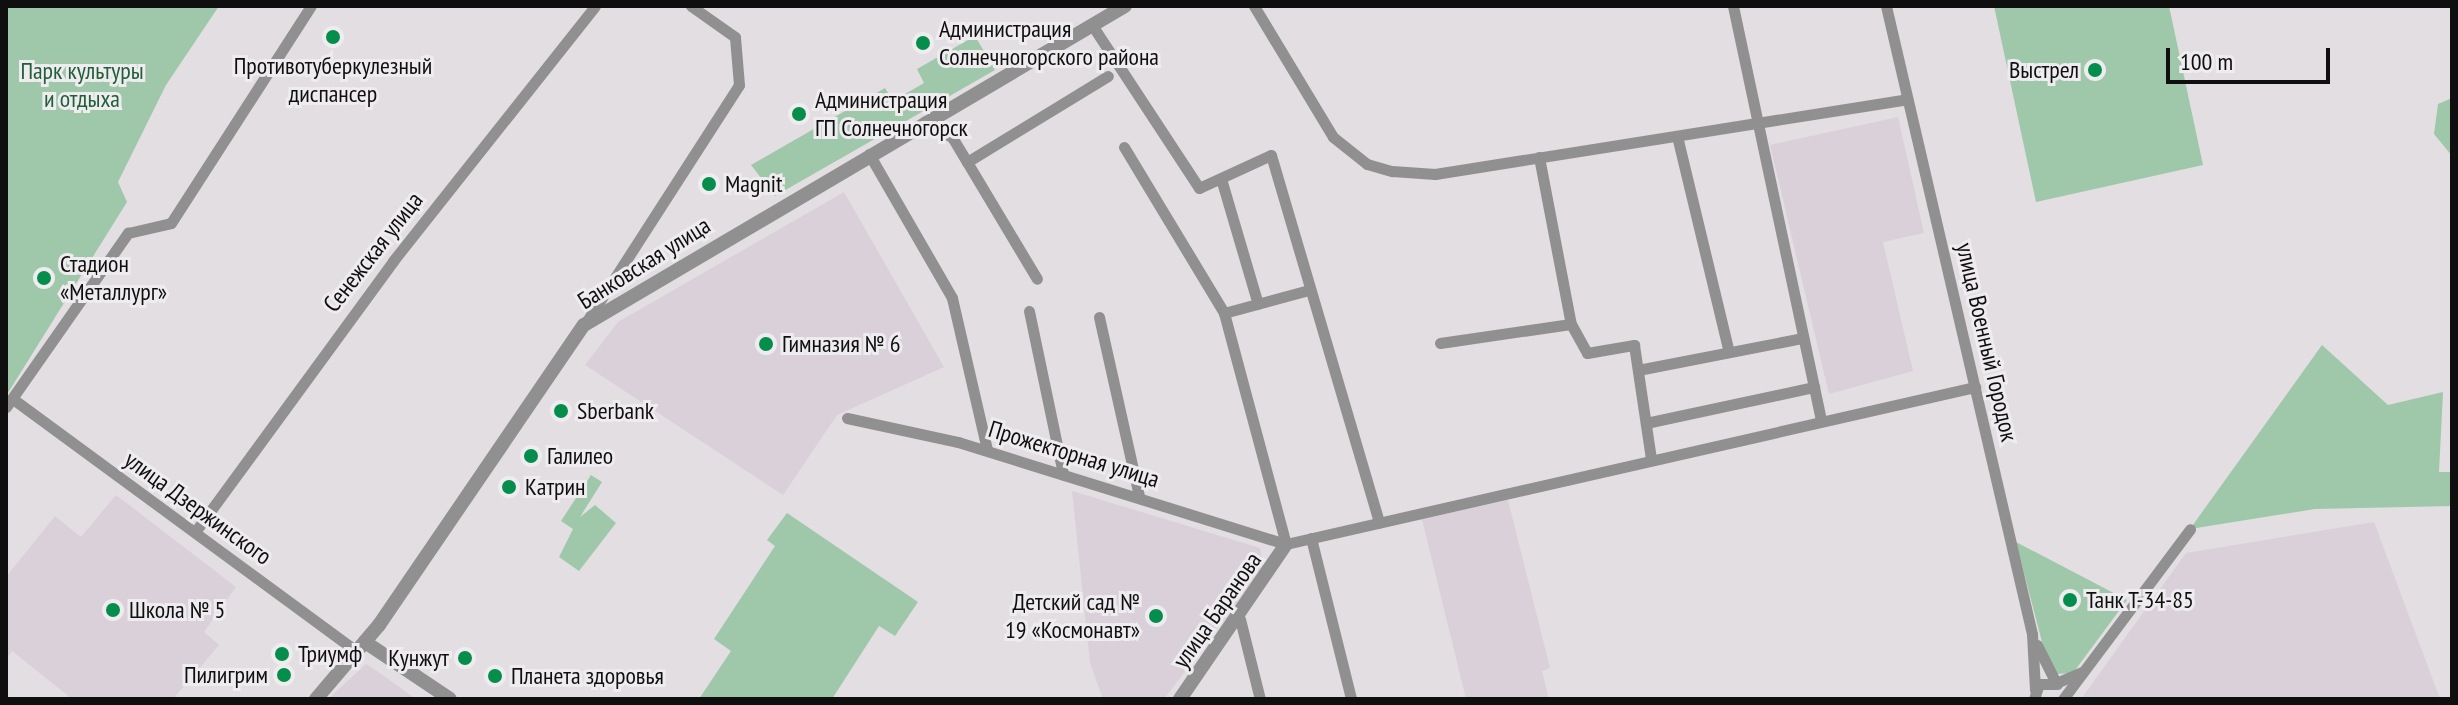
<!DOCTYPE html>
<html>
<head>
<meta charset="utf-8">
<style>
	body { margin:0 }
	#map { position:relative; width:2458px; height:705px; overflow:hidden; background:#e2dee1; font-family:"PT Sans Narrow",sans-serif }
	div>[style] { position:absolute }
	.built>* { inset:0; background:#dad0d9 }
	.green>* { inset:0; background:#9fc8aa }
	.minor>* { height:11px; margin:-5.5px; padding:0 5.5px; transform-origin:5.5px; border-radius:5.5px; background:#919091 }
	.tertiary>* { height:14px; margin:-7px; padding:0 7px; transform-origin:7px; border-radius:7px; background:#919091 }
	.dots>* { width:22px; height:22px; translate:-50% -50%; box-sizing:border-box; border:4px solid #efecef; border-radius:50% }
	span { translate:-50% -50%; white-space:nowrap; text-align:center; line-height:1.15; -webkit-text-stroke:6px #efecef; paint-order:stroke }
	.poi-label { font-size:24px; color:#100f0f }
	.left { translate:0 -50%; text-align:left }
	.right { translate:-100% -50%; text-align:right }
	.park-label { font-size:24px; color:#1f6038 }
	.street-label { font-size:24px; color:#100f0f }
	.frame { position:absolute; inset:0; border:8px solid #100f0f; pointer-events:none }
	.scale { position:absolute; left:2166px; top:48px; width:164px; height:36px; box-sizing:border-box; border:4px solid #100f0f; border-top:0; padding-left:10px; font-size:24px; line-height:28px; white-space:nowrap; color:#100f0f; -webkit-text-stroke:6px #efecef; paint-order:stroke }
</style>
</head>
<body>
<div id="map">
	<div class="built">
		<i style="clip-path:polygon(1898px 117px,1924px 233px,1883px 242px,1913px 371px,1829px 394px,1770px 145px)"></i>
		<i style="clip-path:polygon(844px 192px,944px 367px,837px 415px,783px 495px,585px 365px,618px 322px)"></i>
		<i style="clip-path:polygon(1072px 491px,1260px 548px,1264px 568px,1164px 699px,1103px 699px,1090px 663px)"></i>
		<i style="clip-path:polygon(116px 495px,236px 587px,204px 632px,219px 645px,173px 699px,72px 699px,12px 651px,6px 659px,6px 577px,55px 516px,81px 537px)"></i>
		<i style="clip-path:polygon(1508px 500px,1550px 668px,1542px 671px,1549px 699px,1466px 699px,1422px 519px)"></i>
		<i style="clip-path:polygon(2374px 522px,2440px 699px,2081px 699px,2186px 553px)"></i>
		<i style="clip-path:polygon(366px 664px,374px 669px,416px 699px,328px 699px)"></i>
	</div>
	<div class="green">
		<i style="clip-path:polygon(6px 6px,219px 6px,166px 85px,118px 182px,127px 202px,6px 396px)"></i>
		<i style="clip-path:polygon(1994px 6px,2169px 6px,2203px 165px,2036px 202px)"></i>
		<i style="clip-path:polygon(975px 36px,995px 70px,920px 113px,775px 196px,751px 165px,885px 88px,893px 101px,924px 83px,917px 69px)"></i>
		<i style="clip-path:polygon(2452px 98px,2452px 156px,2434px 134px,2438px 104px)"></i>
		<i style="clip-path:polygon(2322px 345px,2388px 405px,2443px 392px,2439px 472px,2452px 472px,2452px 506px,2315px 509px,2190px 529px)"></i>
		<i style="clip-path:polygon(591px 475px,602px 482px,580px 517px,595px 505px,616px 523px,579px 571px,559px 557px,573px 529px,561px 521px)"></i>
		<i style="clip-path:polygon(787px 513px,918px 602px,895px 636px,879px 626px,832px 699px,699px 699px,731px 651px,714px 639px,775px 546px,767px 540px)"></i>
		<i style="clip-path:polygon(2016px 542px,2127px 600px,2073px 673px,2056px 674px,2048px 665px)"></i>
	</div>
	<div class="minor">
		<i style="left:1254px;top:6px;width:153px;rotate:58.9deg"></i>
		<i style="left:1333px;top:137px;width:43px;rotate:38.5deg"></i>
		<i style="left:1367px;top:164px;width:26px;rotate:16deg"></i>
		<i style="left:1392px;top:171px;width:43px;rotate:4deg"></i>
		<i style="left:1435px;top:174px;width:478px;rotate:-9deg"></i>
		<i style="left:1733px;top:6px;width:424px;rotate:78deg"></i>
		<i style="left:1886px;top:6px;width:645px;rotate:76.91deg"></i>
		<i style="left:2032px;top:634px;width:56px;rotate:86.9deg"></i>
		<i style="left:1092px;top:25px;width:195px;rotate:56.7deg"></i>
		<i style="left:1199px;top:188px;width:79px;rotate:-24.6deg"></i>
		<i style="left:1271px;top:155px;width:383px;rotate:73.6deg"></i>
		<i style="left:925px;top:121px;width:31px;rotate:31deg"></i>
		<i style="left:952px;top:137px;width:29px;rotate:59deg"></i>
		<i style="left:967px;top:162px;width:165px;rotate:-31.4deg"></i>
		<i style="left:1677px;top:136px;width:222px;rotate:76.5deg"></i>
		<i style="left:1124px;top:147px;width:194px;rotate:58.9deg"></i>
		<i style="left:1224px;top:313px;width:239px;rotate:75deg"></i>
		<i style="left:869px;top:154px;width:166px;rotate:60deg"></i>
		<i style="left:952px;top:298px;width:156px;rotate:77deg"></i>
		<i style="left:1539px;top:157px;width:170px;rotate:79.2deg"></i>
		<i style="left:1571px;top:324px;width:33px;rotate:61deg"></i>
		<i style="left:1587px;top:353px;width:48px;rotate:-9.7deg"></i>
		<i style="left:1634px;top:345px;width:115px;rotate:81.5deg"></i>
		<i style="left:967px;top:162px;width:136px;rotate:59.1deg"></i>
		<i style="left:1222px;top:182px;width:127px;rotate:73.6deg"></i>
		<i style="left:1029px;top:311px;width:167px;rotate:78.2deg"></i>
		<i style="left:1224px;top:313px;width:84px;rotate:-15.2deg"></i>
		<i style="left:1099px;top:317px;width:183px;rotate:77.4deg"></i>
		<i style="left:585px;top:324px;width:284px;rotate:-57.2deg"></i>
		<i style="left:739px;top:85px;width:48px;rotate:-94.8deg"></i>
		<i style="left:735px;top:37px;width:54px;rotate:-144.8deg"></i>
		<i style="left:1440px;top:343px;width:132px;rotate:-8.3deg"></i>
		<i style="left:1638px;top:370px;width:168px;rotate:-11deg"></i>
		<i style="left:13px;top:399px;width:427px;rotate:36.3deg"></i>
		<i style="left:6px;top:407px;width:213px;rotate:-55deg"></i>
		<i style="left:128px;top:233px;width:44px;rotate:-13.1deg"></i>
		<i style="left:171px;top:223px;width:258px;rotate:-57.2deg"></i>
		<i style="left:847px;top:418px;width:114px;rotate:12.2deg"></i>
		<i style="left:958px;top:442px;width:343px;rotate:17.3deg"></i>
		<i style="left:1646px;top:423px;width:172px;rotate:-12.1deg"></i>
		<i style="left:195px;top:532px;width:336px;rotate:-53.8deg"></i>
		<i style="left:393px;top:261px;width:325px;rotate:-51.6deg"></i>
		<i style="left:1311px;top:538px;width:166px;rotate:76deg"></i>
		<i style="left:1286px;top:544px;width:707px;rotate:-12.84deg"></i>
		<i style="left:1240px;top:619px;width:82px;rotate:76deg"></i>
		<i style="left:2037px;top:645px;width:42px;rotate:63.4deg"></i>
		<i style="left:2056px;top:683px;width:28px;rotate:-23deg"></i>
		<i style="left:2034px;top:699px;width:16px;rotate:-72deg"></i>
		<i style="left:2039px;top:684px;width:18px"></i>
		<i style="left:2063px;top:699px;width:212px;rotate:-53.2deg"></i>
	</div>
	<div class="tertiary">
		<i style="left:365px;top:642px;width:102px;rotate:33.8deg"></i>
		<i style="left:316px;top:699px;width:97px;rotate:-49.6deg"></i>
		<i style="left:379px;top:625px;width:363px;rotate:-55.7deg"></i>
		<i style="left:584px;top:325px;width:628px;rotate:-30.53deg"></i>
		<i style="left:1180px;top:699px;width:188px;rotate:-55.6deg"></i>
	</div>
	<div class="dots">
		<i style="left:333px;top:37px;background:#058d4b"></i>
		<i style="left:923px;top:43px;background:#058d4b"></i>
		<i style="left:2095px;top:70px;background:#058d4b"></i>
		<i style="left:799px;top:114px;background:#058d4b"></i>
		<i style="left:709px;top:184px;background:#058d4b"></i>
		<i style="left:44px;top:278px;background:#058d4b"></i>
		<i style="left:766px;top:344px;background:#058d4b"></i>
		<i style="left:561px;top:411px;background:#058d4b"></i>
		<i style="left:531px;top:456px;background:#058d4b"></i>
		<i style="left:509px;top:487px;background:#058d4b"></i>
		<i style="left:2070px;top:600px;background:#058d4b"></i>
		<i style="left:113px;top:610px;background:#058d4b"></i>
		<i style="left:1156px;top:616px;background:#058d4b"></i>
		<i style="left:282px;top:654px;background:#058d4b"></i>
		<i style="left:465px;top:658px;background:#058d4b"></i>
		<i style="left:284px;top:675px;background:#058d4b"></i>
		<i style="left:495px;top:676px;background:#058d4b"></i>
	</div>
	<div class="poi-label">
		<span class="left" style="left:939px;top:43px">Администрация<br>Солнечногорского района</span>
		<span style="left:333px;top:80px">Противотуберкулезный<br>диспансер</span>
		<span class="right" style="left:2079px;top:70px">Выстрел</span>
		<span class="left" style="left:815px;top:114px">Администрация<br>ГП Солнечногорск</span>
		<span class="left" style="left:725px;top:184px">Magnit</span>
		<span class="left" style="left:60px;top:278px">Стадион<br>«Металлург»</span>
		<span class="left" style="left:782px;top:344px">Гимназия № 6</span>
		<span class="left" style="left:577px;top:411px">Sberbank</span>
		<span class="left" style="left:547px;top:456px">Галилео</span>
		<span class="left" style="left:525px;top:487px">Катрин</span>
		<span class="left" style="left:2086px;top:600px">Танк Т-34-85</span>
		<span class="right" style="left:1140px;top:616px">Детский сад №<br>19 «Космонавт»</span>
		<span class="left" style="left:129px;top:610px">Школа № 5</span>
		<span class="left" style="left:298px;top:654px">Триумф</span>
		<span class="right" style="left:449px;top:658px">Кунжут</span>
		<span class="right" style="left:268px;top:675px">Пилигрим</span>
		<span class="left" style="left:511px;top:676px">Планета здоровья</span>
	</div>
	<div class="park-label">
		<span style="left:82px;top:85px">Парк культуры<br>и отдыха</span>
	</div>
	<div class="street-label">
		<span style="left:373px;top:252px;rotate:-52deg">Сенежская улица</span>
		<span style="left:644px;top:263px;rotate:-32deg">Банковская улица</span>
		<span style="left:1987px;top:342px;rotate:77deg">улица Военный Городок</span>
		<span style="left:1074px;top:454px;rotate:17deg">Прожекторная улица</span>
		<span style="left:198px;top:508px;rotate:36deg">улица Дзержинского</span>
		<span style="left:1217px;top:610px;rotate:-55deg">улица Баранова</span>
	</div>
	<div class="frame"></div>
	<div class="scale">100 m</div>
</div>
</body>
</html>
